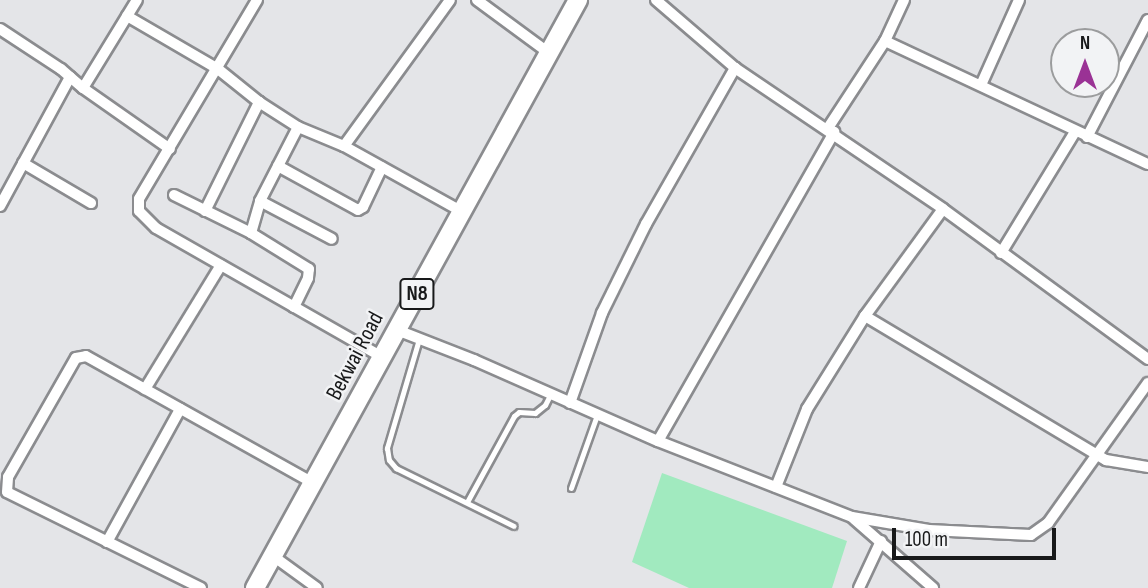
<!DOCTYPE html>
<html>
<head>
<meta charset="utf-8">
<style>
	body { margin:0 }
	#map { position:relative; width:1148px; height:588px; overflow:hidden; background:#e4e5e8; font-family:"Sofia Sans Condensed",sans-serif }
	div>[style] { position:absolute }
	.green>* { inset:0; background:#a1eabf }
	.roads { filter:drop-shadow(2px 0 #8b8c8f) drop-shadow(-2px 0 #8b8c8f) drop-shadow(0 2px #8b8c8f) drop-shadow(0 -2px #8b8c8f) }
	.service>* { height:5px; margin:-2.5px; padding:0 2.5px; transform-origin:2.5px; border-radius:2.5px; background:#fff }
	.minor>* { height:10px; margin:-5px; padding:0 5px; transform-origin:5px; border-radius:5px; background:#fff }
	.trunk>* { height:18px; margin:-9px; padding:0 9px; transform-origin:9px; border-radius:9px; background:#fff }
	span { translate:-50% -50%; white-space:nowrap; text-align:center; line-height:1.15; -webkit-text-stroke:5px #f2f3f5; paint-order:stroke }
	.shield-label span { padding:2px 5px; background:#f2f3f5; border:2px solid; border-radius:5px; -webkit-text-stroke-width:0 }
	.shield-label { font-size:21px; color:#18191a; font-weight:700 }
	.street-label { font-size:23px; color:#18191a }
	.north { position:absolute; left:1050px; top:28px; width:70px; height:70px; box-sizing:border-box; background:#f2f3f5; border:2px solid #9b9c9d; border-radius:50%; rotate:0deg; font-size:19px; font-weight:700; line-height:28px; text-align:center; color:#18191a }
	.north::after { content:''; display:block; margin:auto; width:24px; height:32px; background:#9a3295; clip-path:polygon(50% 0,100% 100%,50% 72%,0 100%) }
	.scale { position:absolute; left:892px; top:528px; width:164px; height:32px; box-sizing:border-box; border:4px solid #18191a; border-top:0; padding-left:9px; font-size:21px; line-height:24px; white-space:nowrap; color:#18191a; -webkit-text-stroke:5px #f2f3f5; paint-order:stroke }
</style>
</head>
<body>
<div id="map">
	<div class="green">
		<i style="clip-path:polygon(662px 473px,847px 541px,832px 588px,689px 588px,632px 562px)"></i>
	</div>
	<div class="roads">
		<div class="service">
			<i style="left:419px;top:339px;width:114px;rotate:106.4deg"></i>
			<i style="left:387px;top:448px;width:12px;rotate:81deg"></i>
			<i style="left:389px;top:460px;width:11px;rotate:49deg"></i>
			<i style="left:396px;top:468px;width:131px;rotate:26.2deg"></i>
			<i style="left:571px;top:488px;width:77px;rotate:-70.4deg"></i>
			<i style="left:467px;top:502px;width:98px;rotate:-61.3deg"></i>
			<i style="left:514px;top:416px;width:6px;rotate:-39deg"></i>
			<i style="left:519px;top:412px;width:16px;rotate:4deg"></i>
			<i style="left:535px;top:413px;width:13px;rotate:-39deg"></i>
			<i style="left:545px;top:405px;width:11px;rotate:-63deg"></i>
		</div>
		<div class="minor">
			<i style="left:257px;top:0;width:231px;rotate:120.7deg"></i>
			<i style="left:139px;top:199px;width:12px;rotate:90deg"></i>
			<i style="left:139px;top:211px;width:24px;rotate:45deg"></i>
			<i style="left:156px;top:228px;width:260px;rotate:29.7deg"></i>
			<i style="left:477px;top:0;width:89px;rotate:36.4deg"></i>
			<i style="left:656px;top:0;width:104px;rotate:40.7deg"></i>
			<i style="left:735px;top:68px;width:251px;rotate:34.1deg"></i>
			<i style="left:943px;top:209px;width:254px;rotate:36.2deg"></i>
			<i style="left:127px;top:16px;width:105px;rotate:30.2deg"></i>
			<i style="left:218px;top:69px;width:53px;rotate:38.8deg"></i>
			<i style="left:259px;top:102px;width:46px;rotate:32.7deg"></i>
			<i style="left:298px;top:127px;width:50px;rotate:22.4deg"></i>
			<i style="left:344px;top:146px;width:134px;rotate:29.1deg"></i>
			<i style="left:0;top:29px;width:73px;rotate:33.3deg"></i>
			<i style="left:61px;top:69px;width:29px;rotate:41deg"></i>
			<i style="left:83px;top:88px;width:106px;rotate:35deg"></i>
			<i style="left:885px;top:41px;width:290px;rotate:25.1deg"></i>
			<i style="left:981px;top:85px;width:93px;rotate:-65.9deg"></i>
			<i style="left:83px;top:88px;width:103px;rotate:-58.5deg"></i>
			<i style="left:828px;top:128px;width:104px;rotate:-56.8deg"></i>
			<i style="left:885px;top:41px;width:45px;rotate:-65.1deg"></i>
			<i style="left:1087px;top:137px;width:132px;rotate:-62.5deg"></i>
			<i style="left:344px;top:146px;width:180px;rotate:-54deg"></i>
			<i style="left:23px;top:163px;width:79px;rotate:30.5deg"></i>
			<i style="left:278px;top:166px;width:91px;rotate:28.8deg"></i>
			<i style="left:358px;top:210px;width:6px;rotate:-31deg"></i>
			<i style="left:363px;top:207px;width:44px;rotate:-64.6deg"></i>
			<i style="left:174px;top:195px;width:86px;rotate:26.3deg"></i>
			<i style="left:260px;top:201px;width:81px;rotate:27.8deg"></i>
			<i style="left:0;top:206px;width:147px;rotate:-61.5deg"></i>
			<i style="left:205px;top:211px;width:122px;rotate:-63.6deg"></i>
			<i style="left:1001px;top:253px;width:142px;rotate:-58.6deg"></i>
			<i style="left:294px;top:307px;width:32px;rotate:-64deg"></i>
			<i style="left:308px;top:278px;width:9px;rotate:-84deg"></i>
			<i style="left:309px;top:269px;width:68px;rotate:-148.2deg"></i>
			<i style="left:251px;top:233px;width:33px;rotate:-74deg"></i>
			<i style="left:260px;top:201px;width:83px;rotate:-62.8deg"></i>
			<i style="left:865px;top:316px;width:281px;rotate:30.9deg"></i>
			<i style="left:1106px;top:460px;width:43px;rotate:9.5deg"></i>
			<i style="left:397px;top:330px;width:83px;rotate:21.3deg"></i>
			<i style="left:474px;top:360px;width:201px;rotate:23.8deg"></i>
			<i style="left:658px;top:441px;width:208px;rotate:21.4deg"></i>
			<i style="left:852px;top:517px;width:78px;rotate:9.6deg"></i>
			<i style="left:929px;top:530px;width:102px;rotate:2.8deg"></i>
			<i style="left:1031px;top:535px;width:21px;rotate:-35deg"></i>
			<i style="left:1048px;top:523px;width:172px;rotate:-54.5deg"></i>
			<i style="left:145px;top:389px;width:145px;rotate:-58.5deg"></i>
			<i style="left:570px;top:403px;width:96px;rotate:-70.4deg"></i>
			<i style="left:602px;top:313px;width:99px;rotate:-63.7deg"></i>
			<i style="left:646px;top:224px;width:180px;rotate:-60.3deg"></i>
			<i style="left:658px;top:441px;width:356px;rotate:-60.3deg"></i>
			<i style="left:776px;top:487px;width:84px;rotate:-68.3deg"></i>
			<i style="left:807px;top:409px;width:110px;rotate:-58.1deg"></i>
			<i style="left:865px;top:316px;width:132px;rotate:-53.9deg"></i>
			<i style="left:854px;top:519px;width:105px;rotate:41.1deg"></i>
			<i style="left:107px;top:542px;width:152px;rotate:-61.2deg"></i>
			<i style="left:273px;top:556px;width:54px;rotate:36deg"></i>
			<i style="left:201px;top:588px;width:216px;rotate:-153.7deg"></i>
			<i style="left:7px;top:492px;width:15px;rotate:-86deg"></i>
			<i style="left:8px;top:477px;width:137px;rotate:-60.3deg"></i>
			<i style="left:76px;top:358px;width:10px;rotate:-11deg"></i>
			<i style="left:86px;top:356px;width:260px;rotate:29.2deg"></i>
			<i style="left:859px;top:588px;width:52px;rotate:-64.9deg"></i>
		</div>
		<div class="trunk">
			<i style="left:255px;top:588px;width:671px;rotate:-61.22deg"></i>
		</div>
	</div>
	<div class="shield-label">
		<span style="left:417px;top:294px">N8</span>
	</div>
	<div class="street-label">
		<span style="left:355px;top:356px;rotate:-62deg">Bekwai Road</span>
	</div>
	<div class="north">N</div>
	<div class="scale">100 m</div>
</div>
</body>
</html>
